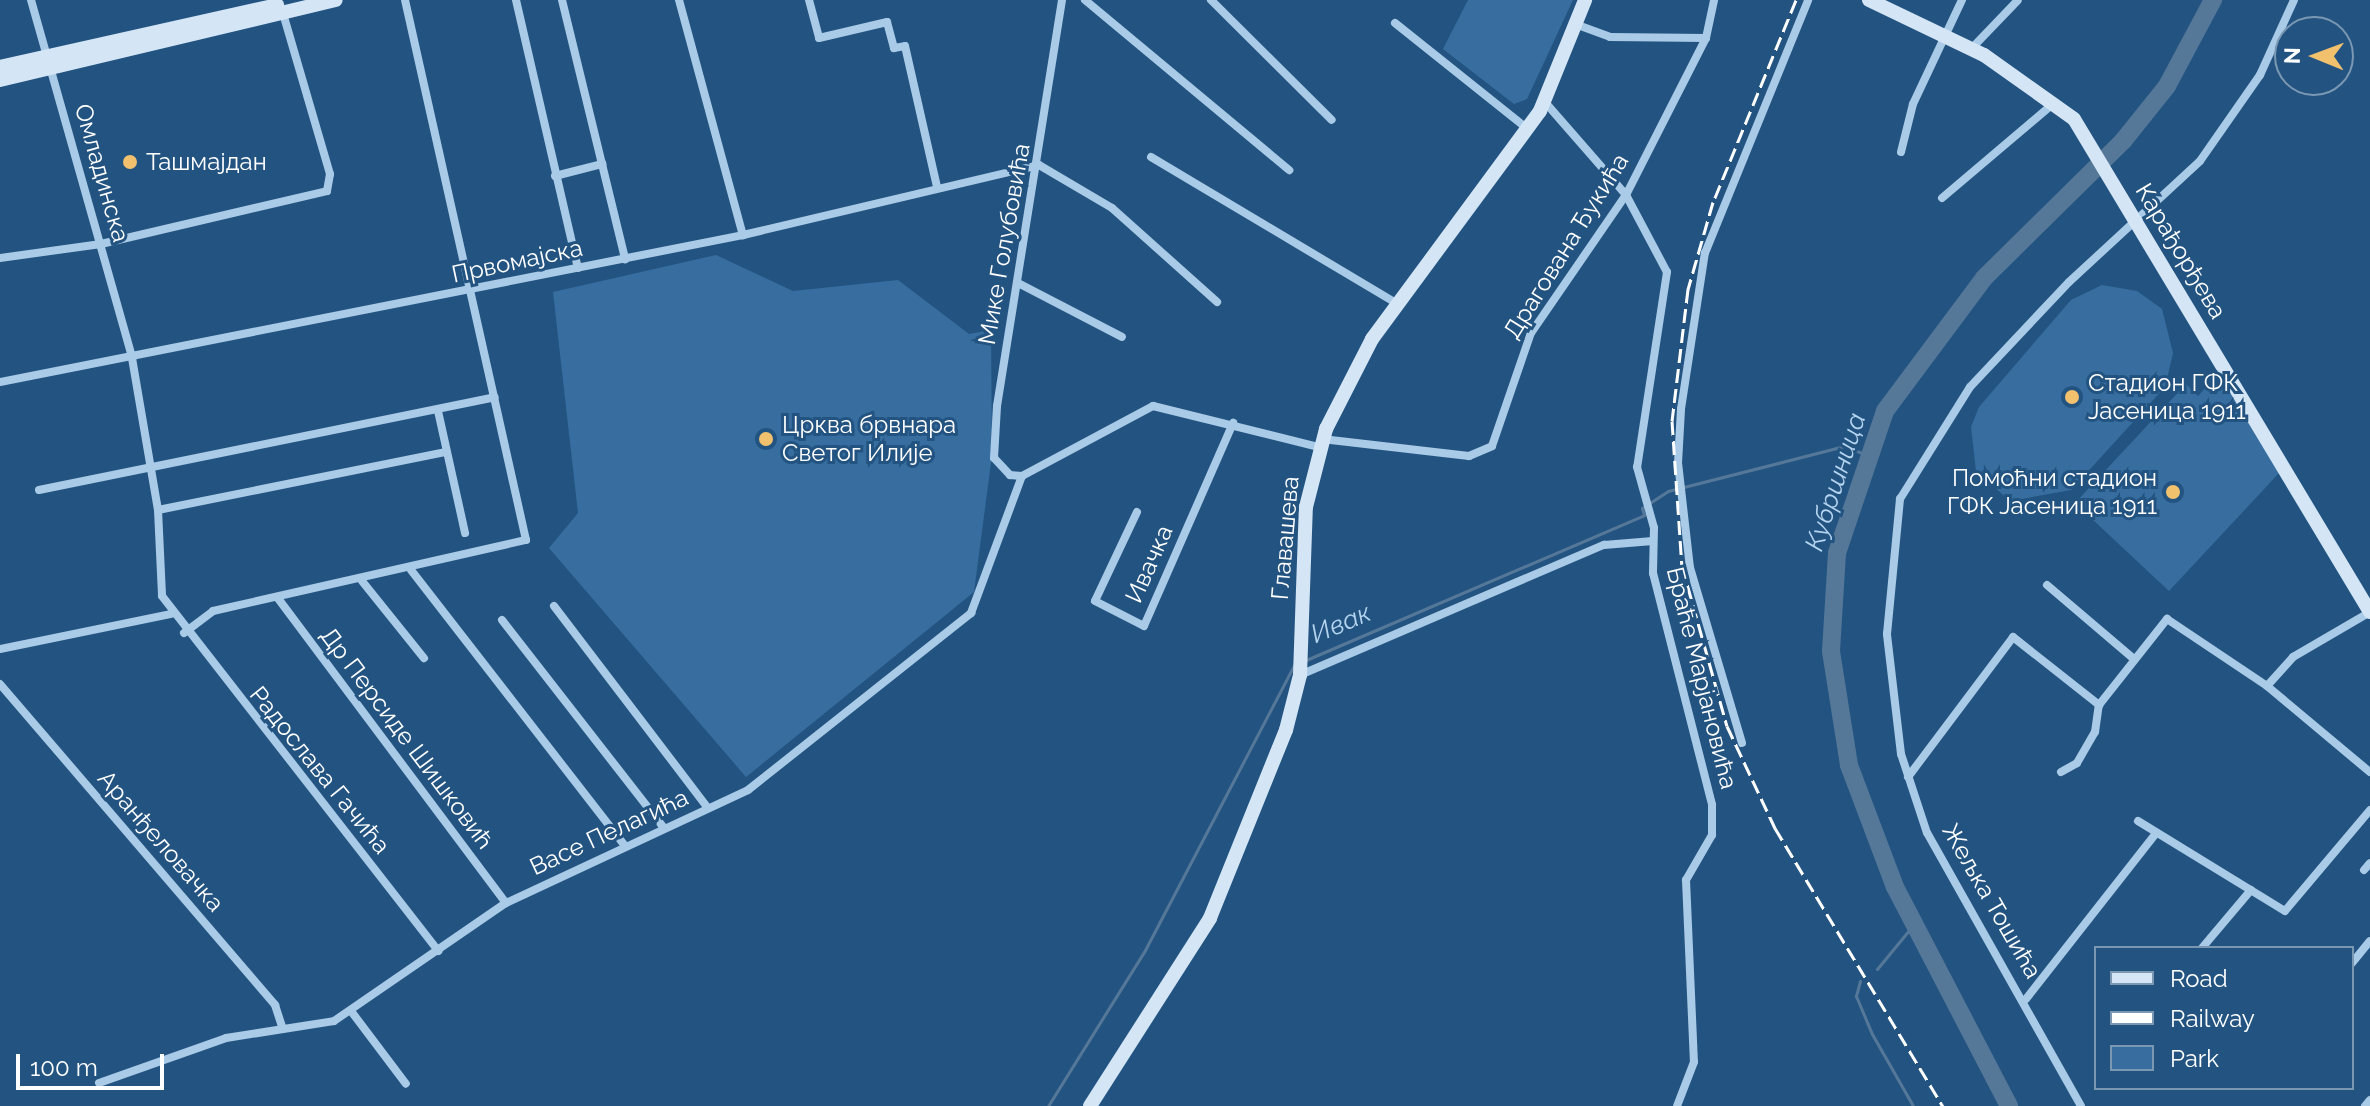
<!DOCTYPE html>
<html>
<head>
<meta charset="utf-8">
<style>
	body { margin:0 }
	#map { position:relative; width:2370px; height:1106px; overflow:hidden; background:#235481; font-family:Raleway,sans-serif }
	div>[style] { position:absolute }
	.green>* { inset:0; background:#376e9f }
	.stream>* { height:3px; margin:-1.5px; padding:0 1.5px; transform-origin:1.5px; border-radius:1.5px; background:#557899 }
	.river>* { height:18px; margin:-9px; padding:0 9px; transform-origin:9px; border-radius:9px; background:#557899 }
	.minor>* { height:8px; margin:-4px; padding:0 4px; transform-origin:4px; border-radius:4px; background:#aacbe7 }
	.secondary>* { height:14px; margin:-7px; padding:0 7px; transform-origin:7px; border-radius:7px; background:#d4e6f6 }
	.rail>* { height:3px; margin-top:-1.5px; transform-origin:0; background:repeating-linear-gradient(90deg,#fff 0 14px,transparent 0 20px) }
	.dots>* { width:22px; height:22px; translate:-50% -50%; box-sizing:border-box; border:4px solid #235481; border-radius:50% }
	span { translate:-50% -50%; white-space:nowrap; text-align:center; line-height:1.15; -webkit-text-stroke:6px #235481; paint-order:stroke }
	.poi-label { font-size:24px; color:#fff }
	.left { translate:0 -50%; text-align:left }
	.right { translate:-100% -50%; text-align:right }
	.street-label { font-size:24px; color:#fff }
	.water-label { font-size:26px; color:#b5d4ef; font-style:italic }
	.legend { position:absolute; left:2094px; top:946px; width:260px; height:144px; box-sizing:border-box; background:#235481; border:2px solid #7b98b3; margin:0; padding:10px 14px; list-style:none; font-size:24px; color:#fff }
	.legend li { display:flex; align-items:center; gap:16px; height:40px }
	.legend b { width:40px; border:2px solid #7b98b3 }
	.north { position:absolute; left:2274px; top:16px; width:80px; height:80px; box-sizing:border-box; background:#235481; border:2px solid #7b98b3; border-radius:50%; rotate:271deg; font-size:22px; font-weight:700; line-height:32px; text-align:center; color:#fff }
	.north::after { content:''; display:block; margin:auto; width:28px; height:36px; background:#f2c16d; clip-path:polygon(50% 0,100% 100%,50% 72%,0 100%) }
	.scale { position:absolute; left:16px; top:1054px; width:148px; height:36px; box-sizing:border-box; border:4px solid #fff; border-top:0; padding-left:10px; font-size:24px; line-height:28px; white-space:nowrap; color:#fff; -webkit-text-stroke:6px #235481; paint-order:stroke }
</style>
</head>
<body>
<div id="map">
	<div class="green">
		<i style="clip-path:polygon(1468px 0,1573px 0,1527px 99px,1514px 104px,1443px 49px)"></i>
		<i style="clip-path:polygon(716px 255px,793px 291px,898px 280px,969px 334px,991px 330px,992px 455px,974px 592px,746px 777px,549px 548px,578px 513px,553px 292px)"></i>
		<i style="clip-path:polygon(2102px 285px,2137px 291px,2162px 309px,2173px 353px,2165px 387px,2071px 490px,2010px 501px,1976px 471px,1971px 427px,1979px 407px,2071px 300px)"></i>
		<i style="clip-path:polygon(2219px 373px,2280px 472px,2169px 591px,2075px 503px,2186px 384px,2198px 396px)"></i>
	</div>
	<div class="stream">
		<i style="left:1306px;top:660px;width:368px;rotate:-23.2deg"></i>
		<i style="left:1644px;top:515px;width:7px;rotate:-106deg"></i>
		<i style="left:1642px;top:508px;width:31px;rotate:-33deg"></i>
		<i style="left:1668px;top:491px;width:183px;rotate:-14.3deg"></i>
		<i style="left:1845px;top:446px;width:23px;rotate:23deg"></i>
		<i style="left:1877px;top:969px;width:58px;rotate:-50.6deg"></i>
		<i style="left:1860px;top:981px;width:16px;rotate:105deg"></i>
		<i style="left:1856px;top:996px;width:41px;rotate:67.2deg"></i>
		<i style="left:1872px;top:1034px;width:83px;rotate:60.3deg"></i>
		<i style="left:1048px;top:1106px;width:181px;rotate:-58.1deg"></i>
		<i style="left:1144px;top:952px;width:326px;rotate:-62.4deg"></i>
	</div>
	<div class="river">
		<i style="left:2009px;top:1106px;width:247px;rotate:-117.5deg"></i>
		<i style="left:1895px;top:887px;width:130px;rotate:-110.7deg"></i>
		<i style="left:1849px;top:765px;width:115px;rotate:-99deg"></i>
		<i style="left:1831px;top:651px;width:98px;rotate:-86.5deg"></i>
		<i style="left:1837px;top:553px;width:150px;rotate:-71.3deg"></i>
		<i style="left:1885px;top:411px;width:166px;rotate:-53.3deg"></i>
		<i style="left:1984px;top:278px;width:195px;rotate:-44.6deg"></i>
		<i style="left:2123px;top:141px;width:70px;rotate:-51.3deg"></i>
		<i style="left:2167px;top:86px;width:98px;rotate:-61.9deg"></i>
	</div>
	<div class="minor">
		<i style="left:31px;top:0;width:372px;rotate:74.2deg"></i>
		<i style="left:132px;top:358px;width:154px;rotate:80.3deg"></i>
		<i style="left:158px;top:510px;width:86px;rotate:87.3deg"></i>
		<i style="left:162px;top:596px;width:450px;rotate:52.1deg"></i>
		<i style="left:516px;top:0;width:275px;rotate:77deg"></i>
		<i style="left:562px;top:0;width:267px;rotate:76.3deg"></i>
		<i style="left:679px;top:0;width:244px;rotate:74.8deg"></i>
		<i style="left:809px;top:0;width:39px;rotate:75deg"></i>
		<i style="left:819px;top:38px;width:70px;rotate:-13.2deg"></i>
		<i style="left:887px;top:22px;width:27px;rotate:75deg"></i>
		<i style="left:894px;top:48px;width:11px;rotate:-10deg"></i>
		<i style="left:905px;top:46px;width:145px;rotate:77.2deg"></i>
		<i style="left:1085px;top:0;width:266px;rotate:39.8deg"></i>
		<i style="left:1211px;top:0;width:170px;rotate:44.8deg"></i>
		<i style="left:1395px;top:23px;width:170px;rotate:38.6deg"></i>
		<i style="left:1575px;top:24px;width:37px;rotate:20deg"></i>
		<i style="left:1610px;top:37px;width:96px;rotate:0.6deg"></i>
		<i style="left:1972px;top:48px;width:66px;rotate:-46.2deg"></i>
		<i style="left:1544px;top:101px;width:125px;rotate:48.9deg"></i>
		<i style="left:1626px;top:195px;width:87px;rotate:62deg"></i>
		<i style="left:1667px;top:272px;width:197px;rotate:98.7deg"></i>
		<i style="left:1637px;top:467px;width:63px;rotate:74.4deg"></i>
		<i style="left:1654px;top:528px;width:45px;rotate:91.3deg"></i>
		<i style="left:1653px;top:573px;width:239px;rotate:75.7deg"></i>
		<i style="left:1712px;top:805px;width:30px;rotate:90deg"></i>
		<i style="left:1712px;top:835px;width:52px;rotate:120deg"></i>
		<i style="left:1686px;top:880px;width:182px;rotate:87.5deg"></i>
		<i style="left:1694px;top:1062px;width:47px;rotate:111.1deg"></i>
		<i style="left:1901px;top:152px;width:49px;rotate:-76deg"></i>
		<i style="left:1913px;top:104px;width:115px;rotate:-64.8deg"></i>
		<i style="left:1151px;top:157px;width:285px;rotate:30.8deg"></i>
		<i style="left:555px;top:176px;width:49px;rotate:-14.3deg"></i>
		<i style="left:1942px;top:198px;width:147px;rotate:-40.3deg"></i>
		<i style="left:0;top:258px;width:102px;rotate:-7.9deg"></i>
		<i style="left:101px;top:244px;width:232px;rotate:-13.2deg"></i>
		<i style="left:327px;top:191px;width:17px;rotate:-80deg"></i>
		<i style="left:330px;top:174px;width:168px;rotate:-106.3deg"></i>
		<i style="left:1018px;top:283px;width:117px;rotate:27.4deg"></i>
		<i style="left:0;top:382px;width:757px;rotate:-11.19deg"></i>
		<i style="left:743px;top:235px;width:304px;rotate:-13.3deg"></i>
		<i style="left:1039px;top:165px;width:85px;rotate:30.5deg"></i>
		<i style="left:1112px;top:208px;width:141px;rotate:41.8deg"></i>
		<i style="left:438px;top:411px;width:125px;rotate:77.5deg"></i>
		<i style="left:1322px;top:439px;width:148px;rotate:6.6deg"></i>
		<i style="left:1469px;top:456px;width:25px;rotate:-23deg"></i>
		<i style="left:1492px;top:446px;width:120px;rotate:-71deg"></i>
		<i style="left:1531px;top:333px;width:168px;rotate:-55.5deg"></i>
		<i style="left:1626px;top:195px;width:176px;rotate:-63deg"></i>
		<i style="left:1706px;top:38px;width:39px;rotate:-78deg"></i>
		<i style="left:1022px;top:476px;width:12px;rotate:-175deg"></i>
		<i style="left:1010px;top:475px;width:23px;rotate:-133deg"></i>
		<i style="left:994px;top:458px;width:52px;rotate:-86.7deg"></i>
		<i style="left:997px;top:406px;width:411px;rotate:-80.9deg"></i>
		<i style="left:1022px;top:476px;width:149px;rotate:-28.1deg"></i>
		<i style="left:1153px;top:406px;width:171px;rotate:13.9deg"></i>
		<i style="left:39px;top:490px;width:465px;rotate:-11.5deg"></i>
		<i style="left:158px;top:510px;width:294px;rotate:-11.4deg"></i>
		<i style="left:1137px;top:512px;width:98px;rotate:115.3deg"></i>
		<i style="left:1095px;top:601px;width:55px;rotate:27deg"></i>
		<i style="left:1144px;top:626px;width:222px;rotate:-66.3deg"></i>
		<i style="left:411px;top:570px;width:348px;rotate:52.2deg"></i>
		<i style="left:362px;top:581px;width:99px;rotate:51.2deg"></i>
		<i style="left:2047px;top:585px;width:114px;rotate:40.4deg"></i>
		<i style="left:277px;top:597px;width:382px;rotate:53.2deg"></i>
		<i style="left:554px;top:606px;width:254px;rotate:52.7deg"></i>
		<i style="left:502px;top:620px;width:264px;rotate:52.1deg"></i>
		<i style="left:184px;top:633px;width:36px;rotate:-37deg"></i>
		<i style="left:213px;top:611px;width:321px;rotate:-12.8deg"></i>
		<i style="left:526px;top:540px;width:553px;rotate:-102.63deg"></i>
		<i style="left:0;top:649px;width:175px;rotate:-11.6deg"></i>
		<i style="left:1300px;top:675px;width:331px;rotate:-23.2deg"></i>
		<i style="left:1604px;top:545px;width:49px;rotate:-4.7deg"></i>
		<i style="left:0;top:684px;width:423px;rotate:49.4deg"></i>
		<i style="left:275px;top:1005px;width:25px;rotate:72deg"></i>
		<i style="left:2267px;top:686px;width:39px;rotate:-48deg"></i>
		<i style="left:2293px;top:657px;width:89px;rotate:-30.3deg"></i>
		<i style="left:1742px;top:743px;width:183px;rotate:-106.5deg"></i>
		<i style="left:1690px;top:568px;width:106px;rotate:-96.5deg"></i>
		<i style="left:1678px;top:463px;width:54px;rotate:-86.8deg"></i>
		<i style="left:1681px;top:409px;width:158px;rotate:-81.3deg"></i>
		<i style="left:1705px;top:253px;width:273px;rotate:-67.8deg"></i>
		<i style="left:2061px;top:772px;width:18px;rotate:-29deg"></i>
		<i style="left:2077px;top:763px;width:36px;rotate:-60deg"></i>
		<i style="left:2095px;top:732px;width:27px;rotate:-82deg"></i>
		<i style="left:2099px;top:705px;width:110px;rotate:-51.7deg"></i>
		<i style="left:2167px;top:619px;width:120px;rotate:33.8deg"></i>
		<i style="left:2267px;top:686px;width:134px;rotate:39.9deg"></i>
		<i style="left:1908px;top:777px;width:175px;rotate:-53.1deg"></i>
		<i style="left:2013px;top:637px;width:110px;rotate:38.3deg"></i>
		<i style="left:2138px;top:821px;width:172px;rotate:31.5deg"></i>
		<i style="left:2285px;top:911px;width:132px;rotate:-49.9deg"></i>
		<i style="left:2364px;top:870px;width:9px;rotate:-49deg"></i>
		<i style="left:2202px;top:948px;width:76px;rotate:-49.8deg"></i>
		<i style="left:2352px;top:963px;width:28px;rotate:-51deg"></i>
		<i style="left:2026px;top:999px;width:211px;rotate:-51.9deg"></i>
		<i style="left:351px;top:1011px;width:91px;rotate:53deg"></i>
		<i style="left:99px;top:1083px;width:135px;rotate:-19.5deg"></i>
		<i style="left:226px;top:1038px;width:109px;rotate:-8.9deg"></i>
		<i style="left:334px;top:1021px;width:209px;rotate:-34.5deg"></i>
		<i style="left:506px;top:903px;width:267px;rotate:-25deg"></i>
		<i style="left:748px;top:790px;width:285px;rotate:-38.4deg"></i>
		<i style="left:971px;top:613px;width:146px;rotate:-69.6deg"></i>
		<i style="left:2081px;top:1106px;width:313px;rotate:-119.4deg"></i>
		<i style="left:1927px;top:833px;width:83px;rotate:-108.2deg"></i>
		<i style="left:1901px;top:754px;width:121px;rotate:-96.7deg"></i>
		<i style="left:1887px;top:634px;width:136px;rotate:-84.5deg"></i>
		<i style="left:1900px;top:499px;width:132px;rotate:-58deg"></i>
		<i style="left:1970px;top:387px;width:144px;rotate:-46.7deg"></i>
		<i style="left:2069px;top:282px;width:178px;rotate:-42.7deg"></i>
		<i style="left:2200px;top:161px;width:105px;rotate:-55.1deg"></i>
		<i style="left:2260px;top:75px;width:82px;rotate:-65.6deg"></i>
		<i style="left:2365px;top:1106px;width:8px;rotate:-50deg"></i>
	</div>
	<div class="secondary">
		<i style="left:1869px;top:0;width:127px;rotate:25.6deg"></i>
		<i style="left:1984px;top:55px;width:110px;rotate:35.4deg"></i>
		<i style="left:2074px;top:119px;width:575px;rotate:59.02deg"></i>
		<i style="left:0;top:67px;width:284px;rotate:-12.6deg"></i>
		<i style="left:0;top:80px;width:345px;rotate:-13.4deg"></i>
		<i style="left:1090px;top:1106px;width:223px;rotate:-57.4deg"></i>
		<i style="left:1210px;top:918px;width:203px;rotate:-68deg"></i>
		<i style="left:1286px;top:730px;width:57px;rotate:-75.7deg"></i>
		<i style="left:1300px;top:675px;width:168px;rotate:-88deg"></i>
		<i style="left:1306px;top:507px;width:81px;rotate:-75.6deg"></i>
		<i style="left:1326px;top:429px;width:101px;rotate:-62.9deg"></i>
		<i style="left:1372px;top:339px;width:283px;rotate:-53.6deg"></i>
		<i style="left:1540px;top:111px;width:120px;rotate:-67.9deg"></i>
	</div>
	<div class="rail">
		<i style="left:1796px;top:0;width:218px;rotate:112.3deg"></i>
		<i style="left:1713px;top:202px;width:91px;rotate:106deg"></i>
		<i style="left:1688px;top:289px;width:133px;rotate:96.9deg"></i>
		<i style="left:1672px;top:421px;width:145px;rotate:86.1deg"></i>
		<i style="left:1682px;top:566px;width:166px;rotate:74.3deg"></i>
		<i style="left:1727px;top:726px;width:113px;rotate:64.8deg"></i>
		<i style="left:1775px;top:828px;width:325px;rotate:58.9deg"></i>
	</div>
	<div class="dots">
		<i style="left:130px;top:162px;background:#f2c16d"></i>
		<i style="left:2072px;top:397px;background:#f2c16d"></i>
		<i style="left:766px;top:439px;background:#f2c16d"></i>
		<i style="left:2173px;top:492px;background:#f2c16d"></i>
	</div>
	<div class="poi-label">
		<span class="left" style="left:146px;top:162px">Ташмајдан</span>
		<span class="left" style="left:2088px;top:397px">Стадион ГФК<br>Јасеница 1911</span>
		<span class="left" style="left:782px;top:439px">Црква брвнара<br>Светог Илије</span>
		<span class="right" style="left:2157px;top:492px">Помоћни стадион<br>ГФК Јасеница 1911</span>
	</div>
	<div class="street-label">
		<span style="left:102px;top:173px;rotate:74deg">Омладинска</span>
		<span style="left:1004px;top:244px;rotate:-80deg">Мике Голубовића</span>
		<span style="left:1566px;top:246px;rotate:-58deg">Драгована Ђукића</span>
		<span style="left:2181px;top:251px;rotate:59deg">Карађорђева</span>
		<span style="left:517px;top:261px;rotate:-12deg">Првомајска</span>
		<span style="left:1285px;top:538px;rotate:-85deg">Главашева</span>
		<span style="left:1149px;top:564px;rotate:-66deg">Ивачка</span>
		<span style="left:1702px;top:678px;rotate:76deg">Браће Марјановића</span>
		<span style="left:407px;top:738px;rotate:53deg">Др Персиде Шишковић</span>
		<span style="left:320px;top:770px;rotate:51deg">Радослава Гачића</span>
		<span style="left:609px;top:832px;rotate:-25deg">Васе Пелагића</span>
		<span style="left:161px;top:841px;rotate:49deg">Аранђеловачка</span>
		<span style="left:1992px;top:901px;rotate:60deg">Жељка Тошића</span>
	</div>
	<div class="water-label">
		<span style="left:1836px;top:482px;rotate:-72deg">Кубршница</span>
		<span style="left:1341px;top:624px;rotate:-23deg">Ивак</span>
	</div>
	<ul class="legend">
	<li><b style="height:10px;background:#d4e6f6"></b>Road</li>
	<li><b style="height:10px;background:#fff"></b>Railway</li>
	<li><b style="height:22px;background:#376e9f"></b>Park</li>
	</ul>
	<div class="north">N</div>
	<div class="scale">100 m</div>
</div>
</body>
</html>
